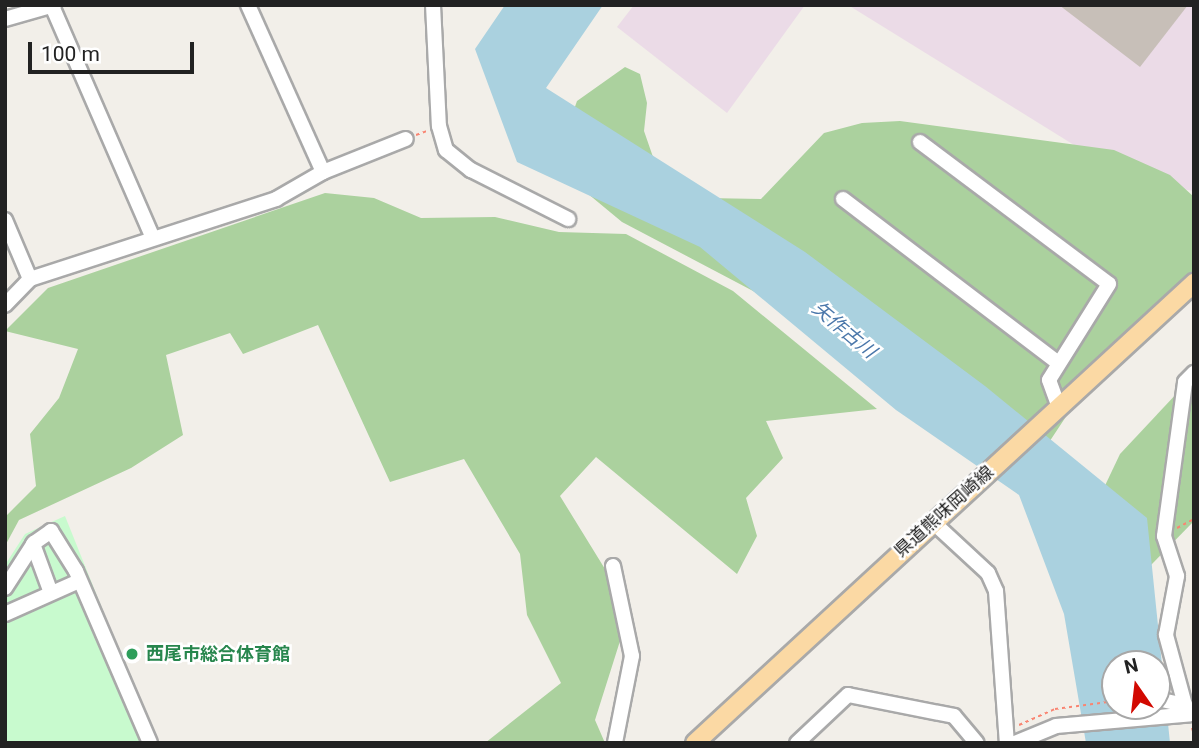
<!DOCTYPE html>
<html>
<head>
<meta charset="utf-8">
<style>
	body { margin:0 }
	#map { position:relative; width:1199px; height:748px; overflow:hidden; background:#f2efe9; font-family:Roboto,"Noto Sans JP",sans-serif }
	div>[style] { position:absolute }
	.industrial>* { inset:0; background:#ebdbe7 }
	.forest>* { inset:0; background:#abd19e }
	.park>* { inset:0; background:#c8face }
	.water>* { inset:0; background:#aad1df }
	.building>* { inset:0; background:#c7bfb8 }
	.path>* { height:2px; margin-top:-1px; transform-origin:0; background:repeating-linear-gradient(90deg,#f98572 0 3.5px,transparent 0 7px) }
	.roads { filter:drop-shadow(2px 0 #a9a9a9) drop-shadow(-2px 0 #a9a9a9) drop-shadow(0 2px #a9a9a9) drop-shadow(0 -2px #a9a9a9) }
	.minor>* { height:14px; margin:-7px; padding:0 7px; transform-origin:7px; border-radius:7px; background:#fff }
	.major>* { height:18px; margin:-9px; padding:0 9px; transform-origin:9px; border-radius:9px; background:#fbd9a4 }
	.dots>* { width:19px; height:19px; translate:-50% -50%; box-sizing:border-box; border:4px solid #fff; border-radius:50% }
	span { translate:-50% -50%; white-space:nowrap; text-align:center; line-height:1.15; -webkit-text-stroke:5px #fff; paint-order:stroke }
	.street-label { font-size:18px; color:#222 }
	.leisure-label { font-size:18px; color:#27864d; font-weight:700 }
	.left { translate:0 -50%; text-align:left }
	.water-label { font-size:19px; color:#4a77aa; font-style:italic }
	.frame { position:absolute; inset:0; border:7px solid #222; pointer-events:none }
	.north { position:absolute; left:1101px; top:650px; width:70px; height:70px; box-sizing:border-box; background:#fff; border:2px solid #a7a7a7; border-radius:50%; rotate:346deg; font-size:19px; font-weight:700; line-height:28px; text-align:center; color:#222 }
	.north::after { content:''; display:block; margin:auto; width:24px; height:32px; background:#d20901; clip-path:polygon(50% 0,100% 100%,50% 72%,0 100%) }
	.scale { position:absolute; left:28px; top:42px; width:166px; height:32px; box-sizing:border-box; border:4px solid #222; border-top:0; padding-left:9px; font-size:21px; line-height:24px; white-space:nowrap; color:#222; -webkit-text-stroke:5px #fff; paint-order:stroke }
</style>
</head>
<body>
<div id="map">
	<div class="industrial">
		<i style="clip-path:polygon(634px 5px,805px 5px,727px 113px,617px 27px)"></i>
		<i style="clip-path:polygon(848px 5px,1194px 5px,1194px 191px,1132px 181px)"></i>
	</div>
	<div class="forest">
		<i style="clip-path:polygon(625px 67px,640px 74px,647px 103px,644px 131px,661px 180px,706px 198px,761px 199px,824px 133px,862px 123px,900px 121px,1114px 150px,1170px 175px,1194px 197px,1194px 281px,1096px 371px,1040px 456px,814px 323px,622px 222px,587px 193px,565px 135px,577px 101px)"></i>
		<i style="clip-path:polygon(325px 193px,374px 198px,421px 218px,495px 217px,559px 232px,626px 234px,733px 291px,877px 409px,766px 421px,783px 458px,746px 498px,757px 536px,737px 574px,596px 457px,560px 496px,605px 569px,620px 641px,595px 720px,605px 743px,485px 743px,561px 683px,527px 615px,520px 554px,464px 459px,390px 482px,318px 325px,243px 354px,230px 333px,166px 355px,183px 435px,131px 468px,19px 520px,5px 546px,5px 517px,36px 486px,30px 434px,59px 398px,78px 349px,5px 331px,48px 288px)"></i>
		<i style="clip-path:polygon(1194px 375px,1194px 521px,1151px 565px,1101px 494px,1120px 454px)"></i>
	</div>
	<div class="park">
		<i style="clip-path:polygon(65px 516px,156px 743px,5px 743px,5px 565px,25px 534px)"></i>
	</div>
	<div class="water">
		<i style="clip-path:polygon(evenodd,505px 5px,603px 5px,546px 88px,805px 252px,985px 386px,1147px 518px,1170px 743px,1086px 743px,1064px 614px,1019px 495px,896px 410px,700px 247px,517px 162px,475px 49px,505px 5px,1115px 664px,1157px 664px,1157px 706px,1115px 706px,1115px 664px)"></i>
	</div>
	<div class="building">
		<i style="clip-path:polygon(1059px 5px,1188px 5px,1140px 67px)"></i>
	</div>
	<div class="path">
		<i style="left:416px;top:135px;width:12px;rotate:-20deg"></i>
		<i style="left:1177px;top:528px;width:19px;rotate:-28deg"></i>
		<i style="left:1019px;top:725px;width:39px;rotate:-24deg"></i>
		<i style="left:1055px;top:709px;width:61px;rotate:-7.6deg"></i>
		<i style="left:1192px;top:728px;width:7px;rotate:74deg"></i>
	</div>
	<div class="roads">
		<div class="minor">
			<i style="left:248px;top:5px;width:183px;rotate:65.8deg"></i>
			<i style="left:433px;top:5px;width:121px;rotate:87.2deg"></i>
			<i style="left:439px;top:126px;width:25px;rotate:74deg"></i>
			<i style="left:446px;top:150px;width:32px;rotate:39deg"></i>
			<i style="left:471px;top:170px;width:109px;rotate:26.8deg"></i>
			<i style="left:52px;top:6px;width:253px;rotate:66.5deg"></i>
			<i style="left:5px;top:19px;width:51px;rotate:-15.9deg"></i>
			<i style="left:920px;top:142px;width:236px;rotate:36.9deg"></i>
			<i style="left:1109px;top:284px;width:113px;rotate:122deg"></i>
			<i style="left:1049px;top:380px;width:29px;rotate:70deg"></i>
			<i style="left:843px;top:199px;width:270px;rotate:37.3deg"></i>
			<i style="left:5px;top:220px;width:64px;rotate:67deg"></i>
			<i style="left:5px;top:305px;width:36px;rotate:-46deg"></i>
			<i style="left:30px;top:279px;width:259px;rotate:-18deg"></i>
			<i style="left:276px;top:199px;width:54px;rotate:-29.9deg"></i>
			<i style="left:323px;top:172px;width:89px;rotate:-21.7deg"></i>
			<i style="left:935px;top:524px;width:72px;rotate:42.8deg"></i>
			<i style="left:988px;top:573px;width:20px;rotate:66deg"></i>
			<i style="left:996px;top:591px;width:152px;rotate:85.9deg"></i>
			<i style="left:33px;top:544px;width:52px;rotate:69.8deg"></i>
			<i style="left:613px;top:566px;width:92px;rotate:78.1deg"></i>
			<i style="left:632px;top:656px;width:89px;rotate:101.1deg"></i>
			<i style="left:5px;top:588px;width:54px;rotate:-57.2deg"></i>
			<i style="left:34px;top:543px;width:21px;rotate:-35deg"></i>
			<i style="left:51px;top:531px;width:47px;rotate:58deg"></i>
			<i style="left:76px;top:571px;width:187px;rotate:66.7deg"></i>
			<i style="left:5px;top:614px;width:79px;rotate:-24deg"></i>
			<i style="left:1157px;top:699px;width:29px;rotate:12deg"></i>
			<i style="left:1185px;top:705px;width:73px;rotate:-105.2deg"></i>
			<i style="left:1166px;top:635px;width:60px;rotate:-79.4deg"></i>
			<i style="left:1177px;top:576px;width:42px;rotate:-108deg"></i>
			<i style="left:1164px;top:536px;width:155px;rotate:-82.2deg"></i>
			<i style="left:1185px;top:382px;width:13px;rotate:-45deg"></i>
			<i style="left:797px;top:743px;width:70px;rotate:-43.3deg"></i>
			<i style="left:848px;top:695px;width:108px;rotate:11.2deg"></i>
			<i style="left:954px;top:716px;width:35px;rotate:50deg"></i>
			<i style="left:1015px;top:743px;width:44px;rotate:-22.5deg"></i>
			<i style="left:1056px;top:726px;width:139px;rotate:-5deg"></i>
		</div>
		<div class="major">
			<i style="left:695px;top:743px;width:679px;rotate:-42.67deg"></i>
		</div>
	</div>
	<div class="dots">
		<i style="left:132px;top:654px;background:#2e9e5b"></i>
	</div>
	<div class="street-label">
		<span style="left:944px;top:512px;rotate:-42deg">県道熊味岡崎線</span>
	</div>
	<div class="leisure-label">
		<span class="left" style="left:146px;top:654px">西尾市総合体育館</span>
	</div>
	<div class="water-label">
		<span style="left:844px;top:330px;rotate:40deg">矢作古川</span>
	</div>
	<div class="frame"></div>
	<div class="north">N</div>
	<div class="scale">100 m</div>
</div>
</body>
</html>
